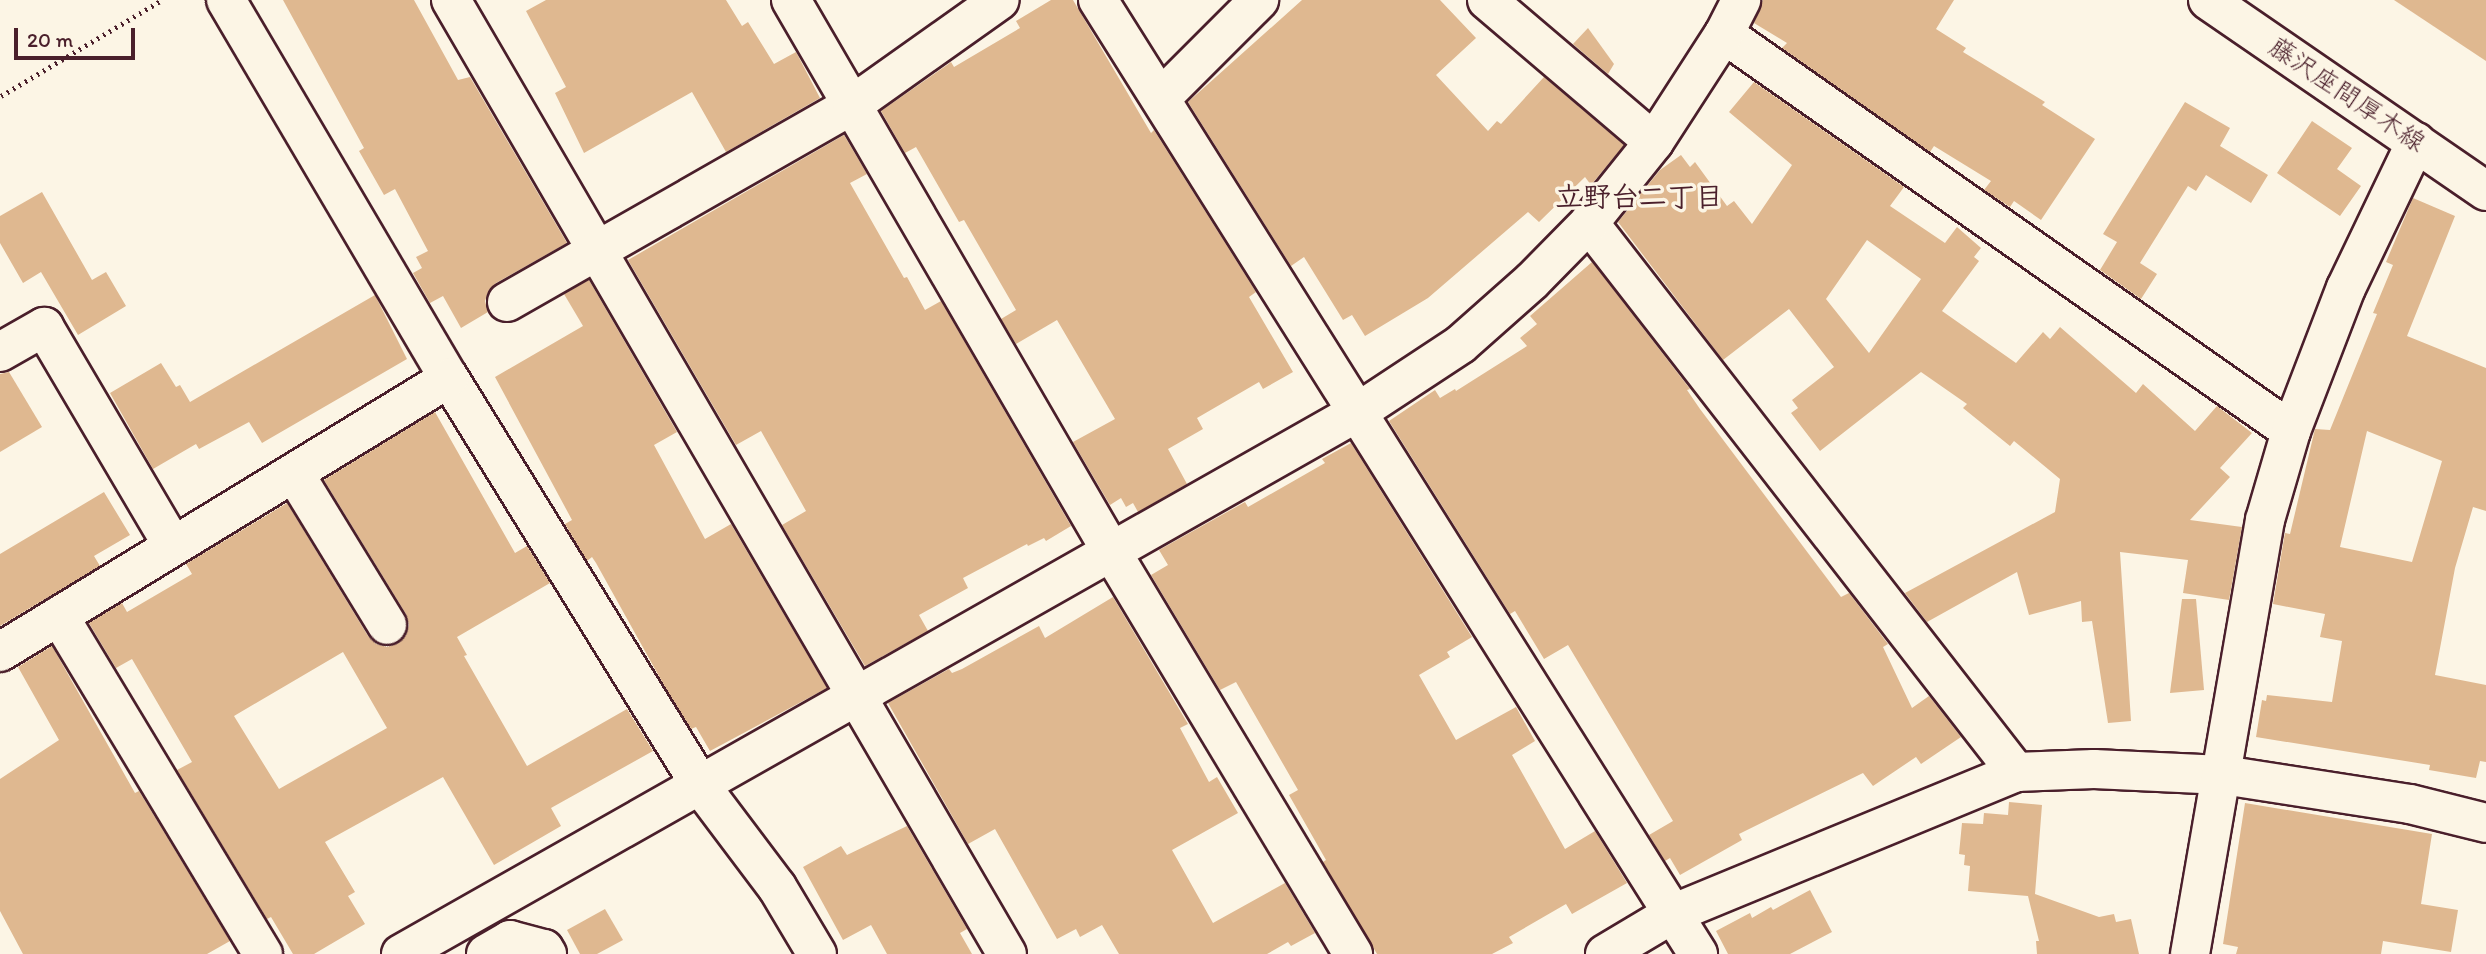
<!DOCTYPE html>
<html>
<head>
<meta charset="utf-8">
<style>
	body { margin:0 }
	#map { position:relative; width:2486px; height:954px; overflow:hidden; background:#fcf5e5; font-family:Itim,"Klee One",sans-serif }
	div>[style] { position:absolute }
	.building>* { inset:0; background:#dfb890 }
	.path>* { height:4.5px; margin-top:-2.25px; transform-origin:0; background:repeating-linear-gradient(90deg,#4a1f2b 0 2px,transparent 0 7px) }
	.roads { filter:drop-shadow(2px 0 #4a1f2b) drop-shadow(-2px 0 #4a1f2b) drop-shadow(0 2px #4a1f2b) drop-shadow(0 -2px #4a1f2b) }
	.minor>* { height:38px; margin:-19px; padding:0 19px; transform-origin:19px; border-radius:19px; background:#fcf5e5 }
	.major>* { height:38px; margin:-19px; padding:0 19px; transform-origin:19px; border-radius:19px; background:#fcf5e5 }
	span { translate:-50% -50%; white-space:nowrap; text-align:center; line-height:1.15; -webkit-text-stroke:7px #fcf5e5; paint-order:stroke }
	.street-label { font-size:26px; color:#4a1f2b }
	.neighbourhood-label { font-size:28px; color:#4a1f2b; font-weight:700 }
	.scale { position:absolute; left:14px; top:28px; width:121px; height:32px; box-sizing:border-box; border:4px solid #4a1f2b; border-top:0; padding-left:9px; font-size:21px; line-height:24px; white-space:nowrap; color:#4a1f2b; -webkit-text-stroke:5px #fcf5e5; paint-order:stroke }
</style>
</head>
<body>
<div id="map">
	<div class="building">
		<i style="clip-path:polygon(283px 0,414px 0,458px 80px,470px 77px,567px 243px,496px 283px,489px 290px,485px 301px,488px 312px,461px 328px,443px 296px,430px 303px,413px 273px,422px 268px,416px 257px,428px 251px,395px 189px,384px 195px,359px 151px,364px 148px)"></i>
		<i style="clip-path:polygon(546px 0,726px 0,742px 26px,748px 22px,774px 64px,796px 52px,820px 98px,726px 152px,692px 92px,584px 153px,555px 93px,566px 87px,526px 11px)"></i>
		<i style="clip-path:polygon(1051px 0,1073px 0,1151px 133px,1154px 130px,1256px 292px,1249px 297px,1293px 372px,1263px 389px,1259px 382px,1197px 418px,1203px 429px,1168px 449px,1187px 484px,1138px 512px,1133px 503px,1126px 507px,1121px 498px,1110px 505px,1073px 442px,1115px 419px,1057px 320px,1016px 344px,1001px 319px,1016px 310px,964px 220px,959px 222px,916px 147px,905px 153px,881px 111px,947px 65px,951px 62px,954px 67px,1020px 28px,1016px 21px)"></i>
		<i style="clip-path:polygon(1302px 0,1440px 0,1476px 38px,1436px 75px,1488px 131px,1497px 121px,1501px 124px,1544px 77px,1624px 145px,1591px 185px,1585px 177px,1539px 222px,1528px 212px,1428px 298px,1365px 336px,1352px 315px,1343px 320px,1304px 257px,1291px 266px,1188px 102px)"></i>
		<i style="clip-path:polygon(1763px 0,1954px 0,1936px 29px,1966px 48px,1963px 52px,2045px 102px,2042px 105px,2095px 139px,2041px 220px,2014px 201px,2010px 207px,1984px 190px,1991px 181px,1934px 146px,1930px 152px,1782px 48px,1787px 43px,1754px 23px)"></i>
		<i style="clip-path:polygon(2394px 0,2486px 0,2486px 61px)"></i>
		<i style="clip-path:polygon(1588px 28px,1614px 64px,1608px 74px,1573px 44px)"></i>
		<i style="clip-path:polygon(evenodd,1754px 82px,1904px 187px,1890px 206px,1945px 243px,1957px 227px,1981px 248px,1974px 257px,1979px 261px,1942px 311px,2016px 363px,2043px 332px,2050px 339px,2060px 327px,2136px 393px,2143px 384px,2195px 431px,2217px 406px,2252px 433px,2220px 468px,2230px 477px,2190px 520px,2242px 527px,2229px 600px,2183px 593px,2188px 560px,2120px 552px,2131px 721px,2108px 723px,2092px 621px,2082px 622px,2081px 601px,2029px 615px,2017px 572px,1927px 622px,1905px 593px,2055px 512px,2060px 479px,2014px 441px,2010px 446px,1963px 408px,1967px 404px,1921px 372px,1820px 451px,1791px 413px,1798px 408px,1792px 400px,1834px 367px,1789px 309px,1723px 360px,1618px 222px,1660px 170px,1681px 155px,1690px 167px,1695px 162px,1727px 206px,1734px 201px,1752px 224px,1792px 165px,1729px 112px,1754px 82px,1867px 240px,1921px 279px,1869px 353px,1826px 299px,1867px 240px)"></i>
		<i style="clip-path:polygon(2185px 102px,2230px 128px,2220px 146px,2268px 175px,2251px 203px,2206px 175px,2196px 191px,2188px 186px,2140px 263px,2157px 274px,2141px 299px,2100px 270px,2117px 242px,2103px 234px)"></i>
		<i style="clip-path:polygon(2312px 121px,2352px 148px,2337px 169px,2361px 186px,2340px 216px,2277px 173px)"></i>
		<i style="clip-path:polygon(844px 135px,867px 174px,850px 183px,904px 278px,907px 277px,925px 310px,941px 301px,1071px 526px,1046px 541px,1044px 538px,1028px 546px,1027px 544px,963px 578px,968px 588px,919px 615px,928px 631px,865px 666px,782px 525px,806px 511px,761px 431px,736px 445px,628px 260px)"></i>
		<i style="clip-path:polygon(42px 192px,92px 280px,106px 272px,126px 306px,78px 335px,41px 272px,23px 283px,0 243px,0 216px)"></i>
		<i style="clip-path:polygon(evenodd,2413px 198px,2455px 216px,2407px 336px,2486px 368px,2486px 511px,2473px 507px,2455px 568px,2435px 675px,2486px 685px,2486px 762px,2480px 761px,2476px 778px,2429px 770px,2430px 765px,2256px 737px,2262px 700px,2266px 701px,2267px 695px,2332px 702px,2342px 641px,2320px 637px,2325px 614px,2273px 604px,2285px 533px,2290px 534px,2315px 429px,2330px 430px,2377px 314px,2373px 313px,2393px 265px,2386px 262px,2413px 198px,2367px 431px,2442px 461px,2412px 562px,2340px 547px,2367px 431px)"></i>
		<i style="clip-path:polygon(1592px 262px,1690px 389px,1687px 390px,1700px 409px,1841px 597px,1849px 593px,1888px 644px,1883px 647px,1912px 708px,1929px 696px,1961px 737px,1921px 764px,1916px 757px,1873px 786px,1863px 773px,1739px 834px,1742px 840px,1680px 875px,1670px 858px,1665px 861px,1649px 835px,1673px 821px,1568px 645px,1544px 659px,1515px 611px,1510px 614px,1389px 421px,1435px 390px,1440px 398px,1455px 389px,1456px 391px,1527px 346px,1520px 338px,1537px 324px,1530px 316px)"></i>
		<i style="clip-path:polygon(589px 280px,677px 432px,654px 445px,705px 539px,731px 524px,827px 688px,710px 751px,696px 727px,691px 729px,665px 687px,596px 563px,592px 557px,587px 561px,565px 524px,572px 520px,495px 377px,583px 326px,564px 294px)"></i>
		<i style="clip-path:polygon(375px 295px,407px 359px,262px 443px,249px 422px,199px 449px,196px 444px,153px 469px,110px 393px,161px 363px,176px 387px,180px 385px,190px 402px)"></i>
		<i style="clip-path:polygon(9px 372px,42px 427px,0 452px,0 374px)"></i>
		<i style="clip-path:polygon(evenodd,435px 412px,515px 553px,527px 546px,550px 583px,457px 637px,467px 655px,464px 656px,527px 766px,627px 709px,653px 751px,551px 808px,561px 826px,494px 865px,443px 777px,325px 842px,355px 892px,348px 896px,365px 924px,314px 954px,293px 954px,271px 917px,267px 919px,177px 770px,192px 762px,132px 659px,116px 668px,89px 623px,122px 603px,127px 612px,192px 574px,186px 564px,287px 503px,368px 636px,376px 644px,387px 647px,399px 643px,406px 635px,409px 625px,406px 614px,324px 480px,435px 412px,343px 652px,387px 728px,279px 789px,234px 716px,343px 652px)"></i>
		<i style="clip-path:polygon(1351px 443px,1472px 637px,1447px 652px,1450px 657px,1419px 675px,1456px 740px,1516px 707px,1535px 741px,1512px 755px,1565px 849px,1595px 831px,1627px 883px,1572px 914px,1566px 904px,1509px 937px,1513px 943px,1492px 954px,1377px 954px,1323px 862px,1326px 860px,1289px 795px,1298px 790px,1236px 682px,1220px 690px,1151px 575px,1168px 565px,1159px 550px,1245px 502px,1248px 507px,1325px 463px,1322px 459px)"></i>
		<i style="clip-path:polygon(104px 492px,130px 535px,94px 556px,100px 566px,0 626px,0 554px)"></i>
		<i style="clip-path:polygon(1113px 597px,1188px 724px,1180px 728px,1209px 782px,1217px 777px,1238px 813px,1172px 850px,1213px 923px,1285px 883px,1315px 933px,1291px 946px,1288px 942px,1267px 954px,1119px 954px,1102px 925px,1080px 937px,1076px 929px,1057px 939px,995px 829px,968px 844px,888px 703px,949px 669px,952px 673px,962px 669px,1039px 626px,1045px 638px)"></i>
		<i style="clip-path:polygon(2182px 599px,2196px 599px,2204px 690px,2170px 693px)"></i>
		<i style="clip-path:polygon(52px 646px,135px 793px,139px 791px,230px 941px,207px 954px,23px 954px,0 911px,0 779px,59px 740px,18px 667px)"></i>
		<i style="clip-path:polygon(2009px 802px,2042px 805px,2035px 894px,2099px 917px,2114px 914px,2116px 922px,2131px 919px,2139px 954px,2037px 954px,2036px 941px,2039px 941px,2028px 896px,1968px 891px,1970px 866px,1964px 865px,1965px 855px,1959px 854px,1962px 823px,1983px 824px,1984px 813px,2008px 815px)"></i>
		<i style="clip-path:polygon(2245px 803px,2432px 834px,2421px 904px,2458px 910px,2451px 952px,2383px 941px,2381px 954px,2236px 954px,2238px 947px,2223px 944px)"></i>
		<i style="clip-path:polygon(907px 826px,967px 929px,960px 933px,972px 954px,887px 954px,871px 925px,843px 940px,803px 867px,841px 846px,847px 855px)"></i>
		<i style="clip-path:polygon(1810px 890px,1832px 932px,1790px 954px,1728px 954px,1716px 931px,1750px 913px,1752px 918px,1771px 907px,1773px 910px)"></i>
		<i style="clip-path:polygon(605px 909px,623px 940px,597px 954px,580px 954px,567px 930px)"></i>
	</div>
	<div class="path">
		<i style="left:1px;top:96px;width:187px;rotate:-30.8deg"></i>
	</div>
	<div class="roads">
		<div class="minor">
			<i style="left:226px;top:0;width:439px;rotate:59.5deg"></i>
			<i style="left:449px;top:378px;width:478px;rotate:58.3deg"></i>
			<i style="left:700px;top:785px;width:128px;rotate:53deg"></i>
			<i style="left:777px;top:887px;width:78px;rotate:59.2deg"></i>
			<i style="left:451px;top:0;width:1104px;rotate:59.77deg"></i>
			<i style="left:791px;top:0;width:637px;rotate:59.85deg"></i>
			<i style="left:1111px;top:551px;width:470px;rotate:59deg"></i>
			<i style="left:1098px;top:0;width:1127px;rotate:57.83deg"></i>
			<i style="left:1487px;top:0;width:219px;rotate:40.4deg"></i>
			<i style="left:1724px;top:34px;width:692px;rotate:35deg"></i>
			<i style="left:1161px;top:98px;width:139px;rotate:-45deg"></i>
			<i style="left:1589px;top:223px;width:696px;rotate:52.13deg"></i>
			<i style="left:507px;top:302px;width:397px;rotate:-29.7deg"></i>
			<i style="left:852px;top:105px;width:181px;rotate:-35.4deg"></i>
			<i style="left:0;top:352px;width:51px;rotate:-29.6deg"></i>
			<i style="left:44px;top:327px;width:254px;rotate:59.5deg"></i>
			<i style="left:294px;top:473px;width:178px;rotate:58.5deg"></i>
			<i style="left:59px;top:616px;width:395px;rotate:58.9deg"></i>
			<i style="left:0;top:652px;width:526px;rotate:-31.39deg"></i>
			<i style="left:401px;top:954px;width:1100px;rotate:-29.53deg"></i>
			<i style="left:1358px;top:412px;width:123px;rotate:-33.4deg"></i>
			<i style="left:1461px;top:344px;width:95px;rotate:-41.6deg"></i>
			<i style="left:1532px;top:281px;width:81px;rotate:-45.5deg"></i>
			<i style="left:1589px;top:223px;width:104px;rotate:-51.3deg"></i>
			<i style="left:1654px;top:142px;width:129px;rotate:-57.1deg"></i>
			<i style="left:1724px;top:34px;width:38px;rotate:-63deg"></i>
			<i style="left:486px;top:954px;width:28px;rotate:-30deg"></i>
			<i style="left:510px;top:940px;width:35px;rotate:15deg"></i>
			<i style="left:544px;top:949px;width:6px;rotate:59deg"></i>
			<i style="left:1605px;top:954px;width:78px;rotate:-30.8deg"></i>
			<i style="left:1672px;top:914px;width:372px;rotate:-22.4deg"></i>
			<i style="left:2016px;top:772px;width:78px;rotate:-2.2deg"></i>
			<i style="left:2094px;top:769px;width:129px;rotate:2.7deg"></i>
			<i style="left:2223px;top:775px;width:189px;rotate:8.8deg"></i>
			<i style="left:2410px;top:804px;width:78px;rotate:14deg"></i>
			<i style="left:2190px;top:954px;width:440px;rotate:-80.2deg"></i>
			<i style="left:2265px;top:520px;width:93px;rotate:-73.7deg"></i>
			<i style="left:2291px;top:431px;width:153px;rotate:-69deg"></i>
			<i style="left:2346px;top:288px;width:162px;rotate:-64.4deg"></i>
		</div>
		<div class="major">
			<i style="left:2208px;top:0;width:337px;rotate:34.5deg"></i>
		</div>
	</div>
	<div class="street-label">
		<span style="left:2347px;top:95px;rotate:34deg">藤沢座間厚木線</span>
	</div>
	<div class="neighbourhood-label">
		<span style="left:1639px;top:196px">立野台二丁目</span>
	</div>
	<div class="scale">20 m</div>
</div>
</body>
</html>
